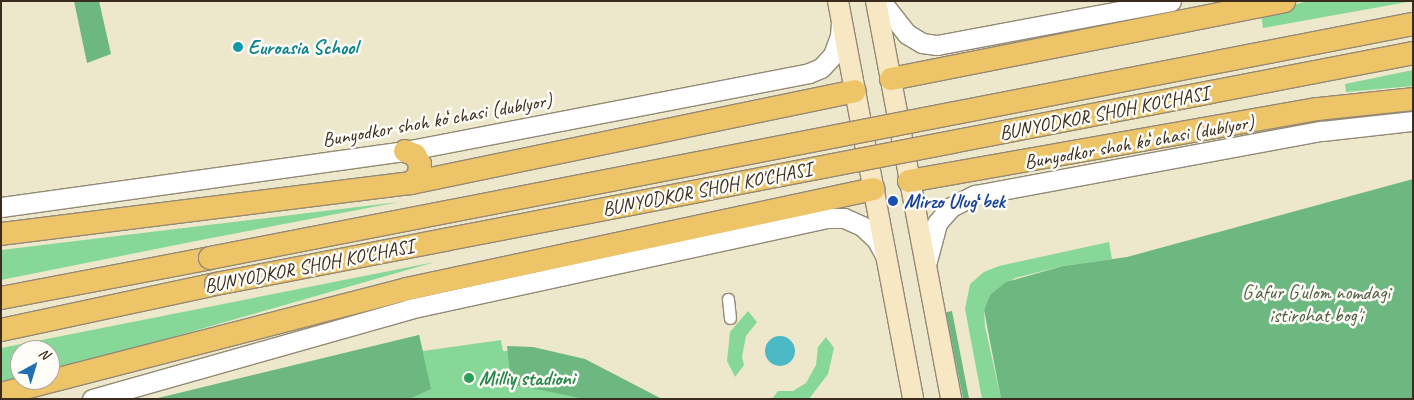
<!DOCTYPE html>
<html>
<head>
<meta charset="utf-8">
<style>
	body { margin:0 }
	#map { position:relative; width:1414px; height:400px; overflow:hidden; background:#ede8cc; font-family:Caveat,sans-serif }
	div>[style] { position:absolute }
	.green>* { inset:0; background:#87d898 }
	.forest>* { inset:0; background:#6db880; transform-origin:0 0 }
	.water>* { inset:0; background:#4bb8c6 }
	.round { border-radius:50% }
	.roads { filter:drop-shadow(1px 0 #948975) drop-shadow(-1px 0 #948975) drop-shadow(0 1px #948975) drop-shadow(0 -1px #948975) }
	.pedestrian>* { height:11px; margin:-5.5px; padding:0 5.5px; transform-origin:5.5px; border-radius:5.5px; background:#fff }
	.tertiary>* { height:19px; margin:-9.5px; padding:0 9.5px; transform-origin:9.5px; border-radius:9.5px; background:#fff }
	.secondary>* { height:20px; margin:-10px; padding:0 10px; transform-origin:10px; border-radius:10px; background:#f8e7c3 }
	.primary>* { height:22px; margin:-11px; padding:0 11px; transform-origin:11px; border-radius:11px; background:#eec469 }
	.bridges { filter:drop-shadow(1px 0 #948975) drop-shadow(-1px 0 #948975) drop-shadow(0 1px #948975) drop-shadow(0 -1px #948975) }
	.primary-bridge>* { height:22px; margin:-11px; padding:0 11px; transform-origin:11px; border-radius:11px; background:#eec469 }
	.dots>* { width:14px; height:14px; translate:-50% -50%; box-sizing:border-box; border:2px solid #fdfcf7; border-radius:50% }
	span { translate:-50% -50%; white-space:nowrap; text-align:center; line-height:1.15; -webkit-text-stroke:5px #fdfcf7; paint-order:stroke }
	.culture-label { font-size:20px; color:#0d838f; font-weight:700 }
	.left { translate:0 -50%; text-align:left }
	.street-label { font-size:20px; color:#3b2a1e }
	.transit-label { font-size:20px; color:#164399; font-weight:700 }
	.park-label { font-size:20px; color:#525e43 }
	.leisure-label { font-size:20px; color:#27864d; font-weight:700 }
	.frame { position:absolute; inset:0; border:2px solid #3b2a1e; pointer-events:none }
	.north { position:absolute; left:10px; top:340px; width:50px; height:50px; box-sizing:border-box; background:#fdfcf7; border:1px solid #afa8a0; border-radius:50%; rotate:39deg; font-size:14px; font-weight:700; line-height:20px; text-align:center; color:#3b2a1e }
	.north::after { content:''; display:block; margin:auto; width:18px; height:22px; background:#1f6fb2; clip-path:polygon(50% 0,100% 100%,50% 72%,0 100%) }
</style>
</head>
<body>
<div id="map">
	<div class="green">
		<i style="clip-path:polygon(1308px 1px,1413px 1px,1263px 28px,1261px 14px)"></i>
		<i style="clip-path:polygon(1413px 70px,1413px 86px,1346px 92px,1345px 84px)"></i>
		<i style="clip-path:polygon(399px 202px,206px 239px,1px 280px,1px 250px)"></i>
		<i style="clip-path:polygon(1109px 242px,1112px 259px,1063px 266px,1015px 278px,990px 295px,984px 310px,985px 326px,1001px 399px,982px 399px,965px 309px,970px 284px,984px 272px,999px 266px)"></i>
		<i style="clip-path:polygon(435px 262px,50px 372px,50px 350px,20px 350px,20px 380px,1px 385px,1px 348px)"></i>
		<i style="clip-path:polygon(748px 311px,757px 322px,746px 336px,742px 357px,744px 365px,735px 377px,727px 361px,730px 332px)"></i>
		<i style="clip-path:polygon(419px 335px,423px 351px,501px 340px,503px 351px,531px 352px,652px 399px,157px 399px)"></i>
		<i style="clip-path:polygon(826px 337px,834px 348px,828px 374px,809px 399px,772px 399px,778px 391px,793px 391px,806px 383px,816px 365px,818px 347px)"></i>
	</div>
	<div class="forest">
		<i style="clip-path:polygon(74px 1px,99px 1px,111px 54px,87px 63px)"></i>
		<i style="clip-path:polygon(1413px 179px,1413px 399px,1001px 399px,984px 310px,990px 295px,1006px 282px,1063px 266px,1127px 257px)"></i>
		<i style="left:952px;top:311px;width:90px;height:6px;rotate:79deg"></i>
		<i style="clip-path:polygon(419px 335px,431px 389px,409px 399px,158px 398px)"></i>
		<i style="clip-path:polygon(507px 346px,533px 347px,585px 359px,662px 399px,585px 399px,511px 384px)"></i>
	</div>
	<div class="water">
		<i class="round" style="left:765px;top:336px;width:30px;height:30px"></i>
	</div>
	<div class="roads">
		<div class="pedestrian">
			<i style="left:728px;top:299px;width:19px;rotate:84deg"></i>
		</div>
		<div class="tertiary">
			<i style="left:881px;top:1px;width:42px;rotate:51.8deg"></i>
			<i style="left:907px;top:34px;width:17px;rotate:31deg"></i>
			<i style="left:922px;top:43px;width:15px;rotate:8deg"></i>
			<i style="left:937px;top:45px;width:238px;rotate:-10.6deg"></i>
			<i style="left:1px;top:207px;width:408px;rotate:-7.9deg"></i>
			<i style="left:405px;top:151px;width:411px;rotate:-10.9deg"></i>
			<i style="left:809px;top:73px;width:13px;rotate:-23deg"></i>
			<i style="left:821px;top:68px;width:18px;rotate:-47deg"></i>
			<i style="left:833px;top:55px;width:20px;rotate:-70deg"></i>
			<i style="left:840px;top:36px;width:13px;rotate:-86deg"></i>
			<i style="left:927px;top:261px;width:39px;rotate:-75deg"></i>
			<i style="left:937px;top:223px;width:21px;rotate:-49deg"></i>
			<i style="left:951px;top:207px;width:27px;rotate:-27deg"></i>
			<i style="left:975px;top:195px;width:353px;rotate:-10.5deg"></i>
			<i style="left:1322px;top:131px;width:92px;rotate:-6.3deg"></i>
			<i style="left:92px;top:399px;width:330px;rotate:-15.8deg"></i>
			<i style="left:409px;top:309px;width:429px;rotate:-12.3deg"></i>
			<i style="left:828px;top:218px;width:16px"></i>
			<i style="left:844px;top:218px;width:20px;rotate:24deg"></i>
			<i style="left:862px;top:226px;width:19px;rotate:43deg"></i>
			<i style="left:876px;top:239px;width:18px;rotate:61deg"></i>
		</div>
		<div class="secondary">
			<i style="left:838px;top:1px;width:405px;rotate:79.3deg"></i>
			<i style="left:876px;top:1px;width:405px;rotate:79.3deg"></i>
		</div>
		<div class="primary">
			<i style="left:891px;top:79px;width:401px;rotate:-11.2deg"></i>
			<i style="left:405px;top:151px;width:11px;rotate:22deg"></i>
			<i style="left:415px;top:155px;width:10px;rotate:61deg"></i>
			<i style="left:420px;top:164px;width:11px;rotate:95deg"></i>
			<i style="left:419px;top:175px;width:11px;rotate:135deg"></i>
			<i style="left:909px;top:181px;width:415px;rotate:-10deg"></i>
			<i style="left:1318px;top:109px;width:96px;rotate:-6deg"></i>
			<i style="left:1px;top:234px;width:413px;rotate:-7.1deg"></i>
			<i style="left:411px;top:183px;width:453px;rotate:-11.7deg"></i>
			<i style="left:1px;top:298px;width:213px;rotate:-10.8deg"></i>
			<i style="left:1px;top:330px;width:220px;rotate:-12.1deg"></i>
			<i style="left:1px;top:394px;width:419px;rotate:-14.5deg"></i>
			<i style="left:407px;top:289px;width:477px;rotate:-12.1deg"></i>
		</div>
	</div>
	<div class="bridges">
		<div class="primary-bridge">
			<i style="left:210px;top:258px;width:1226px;rotate:-11.01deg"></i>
			<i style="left:216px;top:284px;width:1219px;rotate:-10.92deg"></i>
		</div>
	</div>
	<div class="dots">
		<i style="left:238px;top:47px;background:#0f9aa8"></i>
		<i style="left:893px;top:201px;background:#1a4fb4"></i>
		<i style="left:469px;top:378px;background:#2e9e5b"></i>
	</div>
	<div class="culture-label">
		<span class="left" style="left:248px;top:47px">Euroasia School</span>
	</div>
	<div class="street-label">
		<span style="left:1104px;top:113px;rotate:-11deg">BUNYODKOR SHOH KO'CHASI</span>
		<span style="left:437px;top:120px;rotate:-10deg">Bunyodkor shoh koʻchasi (dublyor)</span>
		<span style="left:1139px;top:142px;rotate:-10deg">Bunyodkor shoh koʻchasi (dublyor)</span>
		<span style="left:707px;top:189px;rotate:-11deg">BUNYODKOR SHOH KO'CHASI</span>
		<span style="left:309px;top:266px;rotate:-11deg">BUNYODKOR SHOH KO'CHASI</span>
	</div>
	<div class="transit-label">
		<span class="left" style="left:904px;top:201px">Mirzo Ulugʻbek</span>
	</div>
	<div class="park-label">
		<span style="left:1316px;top:304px">G'afur G'ulom nomdagi<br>istirohat bog'i</span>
	</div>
	<div class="leisure-label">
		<span class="left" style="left:479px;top:378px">Milliy stadioni</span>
	</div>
	<div class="frame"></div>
	<div class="north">N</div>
</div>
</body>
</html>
